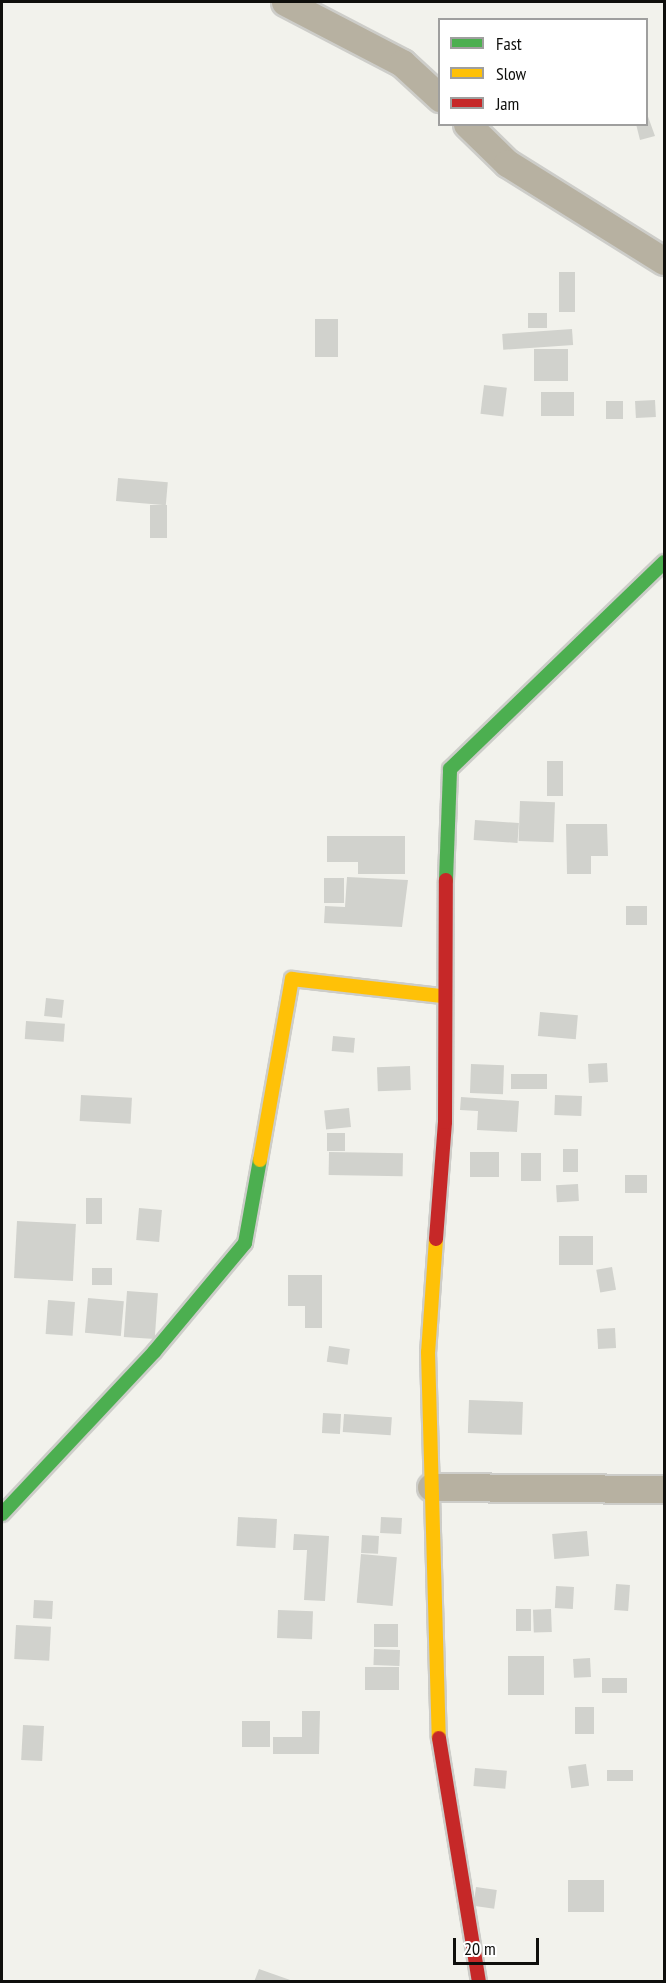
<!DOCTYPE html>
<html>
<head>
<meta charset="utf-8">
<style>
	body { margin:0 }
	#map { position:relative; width:666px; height:1983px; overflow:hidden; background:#f2f2ec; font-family:"PT Sans Narrow",sans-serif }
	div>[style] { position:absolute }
	.building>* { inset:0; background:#d1d2cd; transform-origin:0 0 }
	.roads { filter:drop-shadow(2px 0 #cdcdc9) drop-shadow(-2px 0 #cdcdc9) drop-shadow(0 2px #cdcdc9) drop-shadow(0 -2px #cdcdc9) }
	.street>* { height:27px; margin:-13.5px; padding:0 13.5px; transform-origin:13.5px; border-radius:13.5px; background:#b7b1a1 }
	.fast>* { height:14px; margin:-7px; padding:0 7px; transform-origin:7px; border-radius:7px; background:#4caf50 }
	.slow>* { height:14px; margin:-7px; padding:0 7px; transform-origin:7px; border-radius:7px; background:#ffc107 }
	.jam>* { height:14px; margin:-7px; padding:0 7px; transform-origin:7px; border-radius:7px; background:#c62828 }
	span { translate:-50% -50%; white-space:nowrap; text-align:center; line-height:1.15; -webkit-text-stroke:4.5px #fff; paint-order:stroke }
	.frame { position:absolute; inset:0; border:3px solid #0f0f0c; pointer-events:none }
	.legend { position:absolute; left:438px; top:18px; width:210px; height:108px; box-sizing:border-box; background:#fff; border:2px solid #9f9f9e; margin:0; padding:8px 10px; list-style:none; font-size:18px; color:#0f0f0c }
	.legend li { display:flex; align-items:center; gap:12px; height:30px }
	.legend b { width:30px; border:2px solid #9f9f9e }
	.scale { position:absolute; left:453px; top:1938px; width:86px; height:27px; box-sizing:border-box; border:3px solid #0f0f0c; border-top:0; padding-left:8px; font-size:18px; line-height:21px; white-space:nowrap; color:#0f0f0c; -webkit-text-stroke:4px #fff; paint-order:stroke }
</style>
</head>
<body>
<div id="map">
	<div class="building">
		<i style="clip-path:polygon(646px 111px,655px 136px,640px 140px,636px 124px,646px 124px)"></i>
		<i style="left:559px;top:272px;width:16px;height:40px"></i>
		<i style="left:528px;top:313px;width:19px;height:15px"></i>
		<i style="left:338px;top:319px;width:38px;height:23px;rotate:90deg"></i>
		<i style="left:572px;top:329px;width:16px;height:70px;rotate:86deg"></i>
		<i style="left:534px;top:349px;width:34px;height:32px"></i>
		<i style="left:484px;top:385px;width:23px;height:29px;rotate:7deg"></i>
		<i style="left:541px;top:392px;width:33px;height:24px"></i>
		<i style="left:655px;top:400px;width:17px;height:20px;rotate:87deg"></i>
		<i style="left:606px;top:401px;width:17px;height:18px"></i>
		<i style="left:118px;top:478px;width:50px;height:23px;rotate:5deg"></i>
		<i style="left:150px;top:505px;width:17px;height:33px"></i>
		<i style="left:547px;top:761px;width:16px;height:35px"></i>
		<i style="left:520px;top:801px;width:35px;height:40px;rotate:2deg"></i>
		<i style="left:475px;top:820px;width:44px;height:20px;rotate:4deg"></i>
		<i style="clip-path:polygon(566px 824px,607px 824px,608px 856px,591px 856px,591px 874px,567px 874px)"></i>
		<i style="clip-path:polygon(327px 836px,405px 836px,405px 874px,358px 874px,358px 862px,327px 862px)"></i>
		<i style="clip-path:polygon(347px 877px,408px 880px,402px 927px,324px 923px,325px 906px,345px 907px)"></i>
		<i style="left:324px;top:878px;width:20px;height:25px"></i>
		<i style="left:626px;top:906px;width:21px;height:19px"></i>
		<i style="left:46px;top:998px;width:18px;height:18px;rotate:6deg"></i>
		<i style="left:540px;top:1012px;width:38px;height:24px;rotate:5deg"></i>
		<i style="left:26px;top:1021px;width:39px;height:18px;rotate:4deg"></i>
		<i style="left:333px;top:1036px;width:22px;height:15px;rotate:5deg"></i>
		<i style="left:607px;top:1063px;width:19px;height:19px;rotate:87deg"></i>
		<i style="left:471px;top:1064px;width:33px;height:29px;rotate:2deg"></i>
		<i style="left:410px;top:1066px;width:24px;height:33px;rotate:88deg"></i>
		<i style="left:511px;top:1074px;width:36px;height:15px"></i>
		<i style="left:81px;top:1095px;width:51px;height:26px;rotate:3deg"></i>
		<i style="left:555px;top:1095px;width:27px;height:20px;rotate:2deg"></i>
		<i style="clip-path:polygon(461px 1097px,519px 1101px,517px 1132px,477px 1130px,478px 1111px,460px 1110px)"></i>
		<i style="left:349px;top:1108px;width:19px;height:25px;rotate:84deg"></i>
		<i style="left:327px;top:1133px;width:18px;height:18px"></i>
		<i style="left:563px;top:1149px;width:15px;height:23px"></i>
		<i style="left:329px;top:1152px;width:74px;height:23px;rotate:1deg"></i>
		<i style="left:470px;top:1152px;width:29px;height:25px"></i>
		<i style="left:521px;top:1153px;width:20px;height:28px"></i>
		<i style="left:625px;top:1175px;width:22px;height:18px"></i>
		<i style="left:578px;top:1184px;width:17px;height:22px;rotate:87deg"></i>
		<i style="left:86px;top:1198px;width:16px;height:26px"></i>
		<i style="left:139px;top:1208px;width:23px;height:32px;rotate:5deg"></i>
		<i style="left:17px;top:1221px;width:59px;height:57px;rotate:3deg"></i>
		<i style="left:559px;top:1236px;width:34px;height:29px"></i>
		<i style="left:612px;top:1267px;width:23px;height:16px;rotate:80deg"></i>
		<i style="left:92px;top:1268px;width:20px;height:17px"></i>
		<i style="clip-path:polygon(288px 1275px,322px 1275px,322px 1328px,305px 1328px,305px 1306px,288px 1306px)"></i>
		<i style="left:127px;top:1291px;width:31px;height:46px;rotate:4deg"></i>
		<i style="left:88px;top:1298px;width:36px;height:35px;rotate:5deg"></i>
		<i style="left:48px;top:1300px;width:27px;height:34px;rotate:4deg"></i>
		<i style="left:615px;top:1328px;width:20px;height:18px;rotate:87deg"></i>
		<i style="left:329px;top:1346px;width:21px;height:16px;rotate:8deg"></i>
		<i style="left:469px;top:1400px;width:54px;height:33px;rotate:2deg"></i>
		<i style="left:323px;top:1413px;width:18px;height:20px;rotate:3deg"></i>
		<i style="left:344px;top:1414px;width:48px;height:18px;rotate:4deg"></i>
		<i style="left:238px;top:1517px;width:39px;height:29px;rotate:3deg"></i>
		<i style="left:381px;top:1517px;width:21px;height:16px;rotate:3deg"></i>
		<i style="left:587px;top:1531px;width:25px;height:35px;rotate:85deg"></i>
		<i style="clip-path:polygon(294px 1534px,329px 1536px,325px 1601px,304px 1600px,307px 1550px,293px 1550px)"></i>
		<i style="left:362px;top:1535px;width:17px;height:18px;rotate:3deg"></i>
		<i style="left:361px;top:1554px;width:36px;height:49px;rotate:5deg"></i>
		<i style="left:616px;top:1584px;width:14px;height:26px;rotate:4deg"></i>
		<i style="left:556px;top:1586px;width:18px;height:22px;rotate:3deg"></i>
		<i style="left:34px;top:1600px;width:19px;height:18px;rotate:3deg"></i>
		<i style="left:516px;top:1609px;width:15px;height:22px"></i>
		<i style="left:551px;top:1609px;width:23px;height:18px;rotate:88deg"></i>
		<i style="left:278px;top:1610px;width:35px;height:28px;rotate:2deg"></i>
		<i style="left:374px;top:1624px;width:24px;height:23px"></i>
		<i style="left:16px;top:1625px;width:35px;height:34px;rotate:3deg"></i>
		<i style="left:374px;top:1649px;width:26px;height:16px;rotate:2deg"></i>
		<i style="left:508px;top:1656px;width:36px;height:39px"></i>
		<i style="left:590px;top:1658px;width:19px;height:17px;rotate:87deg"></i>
		<i style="left:365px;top:1667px;width:34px;height:23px"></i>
		<i style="left:627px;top:1678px;width:15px;height:25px;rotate:90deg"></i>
		<i style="left:575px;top:1707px;width:19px;height:27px"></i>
		<i style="clip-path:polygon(302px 1711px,320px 1711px,319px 1754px,273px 1754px,273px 1737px,302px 1737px)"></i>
		<i style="left:242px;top:1721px;width:28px;height:26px"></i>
		<i style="left:23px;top:1725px;width:21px;height:35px;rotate:3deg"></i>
		<i style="left:586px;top:1764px;width:22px;height:18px;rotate:82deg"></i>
		<i style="left:475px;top:1768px;width:32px;height:18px;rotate:5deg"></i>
		<i style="left:607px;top:1770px;width:26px;height:11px"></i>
		<i style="left:568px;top:1880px;width:36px;height:32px"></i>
		<i style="left:476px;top:1887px;width:21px;height:19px;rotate:8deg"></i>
		<i style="clip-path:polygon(259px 1969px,293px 1981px,293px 1982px,254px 1982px)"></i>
	</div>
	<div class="roads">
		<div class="street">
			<i style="left:285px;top:2px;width:132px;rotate:27.5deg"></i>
			<i style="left:402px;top:63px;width:52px;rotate:42.6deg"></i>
			<i style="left:467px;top:124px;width:56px;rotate:44.3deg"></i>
			<i style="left:507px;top:163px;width:185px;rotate:32deg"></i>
			<i style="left:431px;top:1487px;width:233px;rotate:0.5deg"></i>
		</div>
		<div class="fast">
			<i style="left:446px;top:880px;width:111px;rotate:-87.9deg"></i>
			<i style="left:450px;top:769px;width:298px;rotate:-44deg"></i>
			<i style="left:2px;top:1514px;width:222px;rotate:-46.8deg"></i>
			<i style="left:154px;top:1352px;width:142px;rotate:-50.1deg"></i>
			<i style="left:245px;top:1243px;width:84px;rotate:-79.8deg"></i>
		</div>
		<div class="slow">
			<i style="left:260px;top:1160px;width:184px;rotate:-80deg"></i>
			<i style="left:292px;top:979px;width:151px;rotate:6.5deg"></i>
			<i style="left:436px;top:1239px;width:113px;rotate:94deg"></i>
			<i style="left:428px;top:1352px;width:386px;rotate:88.4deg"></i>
		</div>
		<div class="jam">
			<i style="left:436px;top:1239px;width:117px;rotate:-85.6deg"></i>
			<i style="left:445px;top:1122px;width:242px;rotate:-89.8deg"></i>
			<i style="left:439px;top:1738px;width:247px;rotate:80.7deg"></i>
		</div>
	</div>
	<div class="frame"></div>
	<ul class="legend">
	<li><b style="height:8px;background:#4caf50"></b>Fast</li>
	<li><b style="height:8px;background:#ffc107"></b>Slow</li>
	<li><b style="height:8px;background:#c62828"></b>Jam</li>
	</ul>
	<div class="scale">20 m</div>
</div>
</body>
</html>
